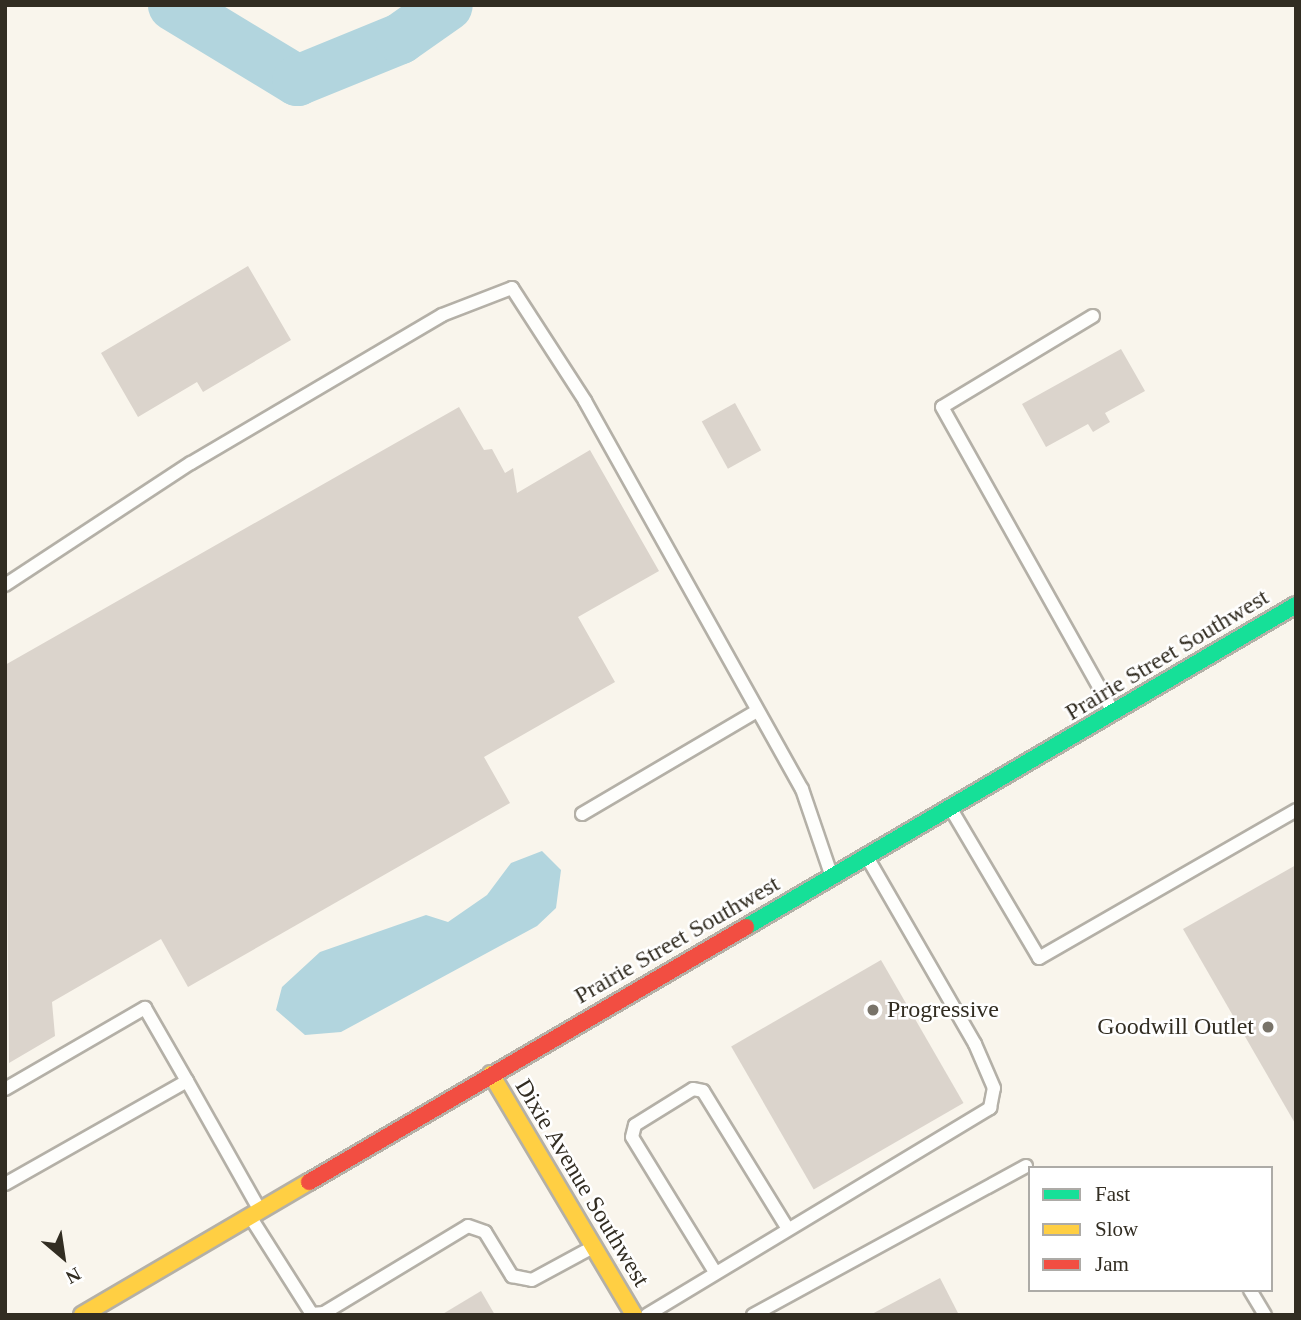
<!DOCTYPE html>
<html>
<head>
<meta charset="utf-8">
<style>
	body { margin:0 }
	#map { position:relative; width:1301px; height:1320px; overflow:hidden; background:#f9f5ec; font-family:"Times New Roman",serif }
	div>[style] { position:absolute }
	.water>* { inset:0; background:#b2d5de }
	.river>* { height:51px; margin:-25.5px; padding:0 25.5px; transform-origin:25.5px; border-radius:25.5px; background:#b2d5de }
	.building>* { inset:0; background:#dbd4cc; transform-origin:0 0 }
	.roads { filter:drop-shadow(2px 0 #b4b0a7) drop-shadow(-2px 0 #b4b0a7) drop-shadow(0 2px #b4b0a7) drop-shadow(0 -2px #b4b0a7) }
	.lane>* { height:12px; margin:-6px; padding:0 6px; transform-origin:6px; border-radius:6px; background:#fefefc }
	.fast>* { height:16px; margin:-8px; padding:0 8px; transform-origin:8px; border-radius:8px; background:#16e098 }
	.slow>* { height:16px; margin:-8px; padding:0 8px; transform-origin:8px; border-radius:8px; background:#ffcf43 }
	.jam>* { height:16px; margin:-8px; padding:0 8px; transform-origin:8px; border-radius:8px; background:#f24e42 }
	.dots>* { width:19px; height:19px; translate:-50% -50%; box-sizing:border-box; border:4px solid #fff; border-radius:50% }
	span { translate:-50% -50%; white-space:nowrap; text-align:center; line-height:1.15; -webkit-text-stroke:5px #fff; paint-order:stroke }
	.street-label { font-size:24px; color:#322d22 }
	.poi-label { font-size:24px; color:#322d22 }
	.left { translate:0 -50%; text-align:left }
	.right { translate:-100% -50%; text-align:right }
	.frame { position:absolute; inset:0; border:7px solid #322d22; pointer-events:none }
	.legend { position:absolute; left:1028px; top:1166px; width:245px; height:126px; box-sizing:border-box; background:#fff; border:2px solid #adaba7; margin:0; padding:9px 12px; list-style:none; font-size:21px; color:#322d22 }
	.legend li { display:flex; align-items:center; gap:14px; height:35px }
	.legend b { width:35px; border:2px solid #adaba7 }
	.north { position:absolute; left:28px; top:1222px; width:70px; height:70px; -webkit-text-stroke:5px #fff; paint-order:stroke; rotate:151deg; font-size:19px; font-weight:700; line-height:28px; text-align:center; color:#322d22 }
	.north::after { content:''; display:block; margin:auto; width:24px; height:32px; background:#322d22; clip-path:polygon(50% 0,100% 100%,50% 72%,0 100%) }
</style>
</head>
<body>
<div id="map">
	<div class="water">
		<i style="clip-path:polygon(542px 851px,561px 870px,556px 908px,537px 926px,341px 1032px,305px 1035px,276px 1010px,282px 987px,320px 952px,426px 915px,448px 922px,487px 895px,511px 863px)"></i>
	</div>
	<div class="river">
		<i style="left:173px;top:5px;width:145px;rotate:31.2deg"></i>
		<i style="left:297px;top:80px;width:111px;rotate:-22.2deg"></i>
		<i style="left:400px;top:38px;width:57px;rotate:-35.1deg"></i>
	</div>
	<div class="building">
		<i style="clip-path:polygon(248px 266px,291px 340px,203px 392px,197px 382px,138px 417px,101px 353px)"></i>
		<i style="clip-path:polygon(1121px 349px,1145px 391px,1105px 413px,1110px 422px,1093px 432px,1088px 424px,1046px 447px,1022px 404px)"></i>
		<i style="left:735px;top:403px;width:54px;height:38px;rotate:61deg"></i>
		<i style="clip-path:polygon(459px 407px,484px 450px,492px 449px,505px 473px,513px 468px,517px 493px,590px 450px,659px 571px,578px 617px,615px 682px,484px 757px,510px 803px,188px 987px,161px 939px,52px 1002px,55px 1036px,9px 1063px,5px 665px)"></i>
		<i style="clip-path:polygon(1296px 865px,1296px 1125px,1183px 929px)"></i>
		<i style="left:881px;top:960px;width:165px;height:173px;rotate:60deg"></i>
		<i style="clip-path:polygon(940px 1278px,959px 1315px,870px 1315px)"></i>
		<i style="clip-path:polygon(481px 1291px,495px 1315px,441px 1315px)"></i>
	</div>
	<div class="roads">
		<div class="lane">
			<i style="left:1093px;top:316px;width:176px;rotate:148.9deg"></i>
			<i style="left:942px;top:407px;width:350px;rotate:60.7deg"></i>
			<i style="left:5px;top:585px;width:222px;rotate:-33.3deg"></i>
			<i style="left:191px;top:463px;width:291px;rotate:-30.5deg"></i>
			<i style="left:442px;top:315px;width:75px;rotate:-21.1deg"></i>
			<i style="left:512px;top:288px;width:135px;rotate:57.1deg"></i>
			<i style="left:585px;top:401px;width:445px;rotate:60.8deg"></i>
			<i style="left:802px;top:789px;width:90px;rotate:71.2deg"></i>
			<i style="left:951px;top:809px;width:173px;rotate:59.4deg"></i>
			<i style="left:1039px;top:958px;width:297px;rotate:-29.9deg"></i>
			<i style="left:582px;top:814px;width:203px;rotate:-30.5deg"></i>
			<i style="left:187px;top:1081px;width:147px;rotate:60.6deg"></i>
			<i style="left:5px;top:1089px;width:162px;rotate:-30.1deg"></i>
			<i style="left:145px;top:1008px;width:84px;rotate:60.1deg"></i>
			<i style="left:187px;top:1081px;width:209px;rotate:150.5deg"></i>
			<i style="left:251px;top:1218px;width:114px;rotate:57.6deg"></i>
			<i style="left:312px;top:1314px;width:12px;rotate:-5deg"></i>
			<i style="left:324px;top:1313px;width:168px;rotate:-31.1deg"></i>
			<i style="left:468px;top:1226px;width:18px;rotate:19deg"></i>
			<i style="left:485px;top:1232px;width:52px;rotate:58.5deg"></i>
			<i style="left:512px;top:1276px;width:20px;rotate:11deg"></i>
			<i style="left:532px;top:1280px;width:69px;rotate:-28.4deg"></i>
			<i style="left:715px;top:1272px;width:158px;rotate:-121.6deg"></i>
			<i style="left:632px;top:1137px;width:12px;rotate:-76deg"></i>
			<i style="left:635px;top:1125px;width:68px;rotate:-31.8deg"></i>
			<i style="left:693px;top:1089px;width:10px;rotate:11deg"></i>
			<i style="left:703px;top:1091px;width:162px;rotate:58.4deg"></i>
			<i style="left:1250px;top:1290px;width:29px;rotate:59deg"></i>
			<i style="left:647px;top:1315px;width:401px;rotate:-31.1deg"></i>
			<i style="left:990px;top:1108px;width:20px;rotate:-79deg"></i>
			<i style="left:994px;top:1088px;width:48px;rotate:-113.4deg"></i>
			<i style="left:975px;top:1044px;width:216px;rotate:-120deg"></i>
			<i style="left:753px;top:1315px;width:311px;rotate:-28.6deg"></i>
		</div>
		<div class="fast">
			<i style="left:746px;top:927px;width:637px;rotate:-30.35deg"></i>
		</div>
		<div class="slow">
			<i style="left:491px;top:1074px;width:280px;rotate:59.3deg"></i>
			<i style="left:82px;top:1315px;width:263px;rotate:-30.4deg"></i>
		</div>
		<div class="jam">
			<i style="left:309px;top:1182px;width:506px;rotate:-30.26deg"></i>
		</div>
	</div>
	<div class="dots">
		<i style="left:873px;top:1010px;background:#787369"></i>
		<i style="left:1268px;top:1027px;background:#787369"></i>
	</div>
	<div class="street-label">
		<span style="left:1167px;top:655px;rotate:-31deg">Prairie Street Southwest</span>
		<span style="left:677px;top:940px;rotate:-30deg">Prairie Street Southwest</span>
		<span style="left:582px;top:1183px;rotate:59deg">Dixie Avenue Southwest</span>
	</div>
	<div class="poi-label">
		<span class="left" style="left:887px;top:1010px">Progressive</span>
		<span class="right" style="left:1254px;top:1027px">Goodwill Outlet</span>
	</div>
	<div class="frame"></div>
	<ul class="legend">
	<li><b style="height:9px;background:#16e098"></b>Fast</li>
	<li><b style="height:9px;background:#ffcf43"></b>Slow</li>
	<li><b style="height:9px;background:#f24e42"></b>Jam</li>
	</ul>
	<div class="north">N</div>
</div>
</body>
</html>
